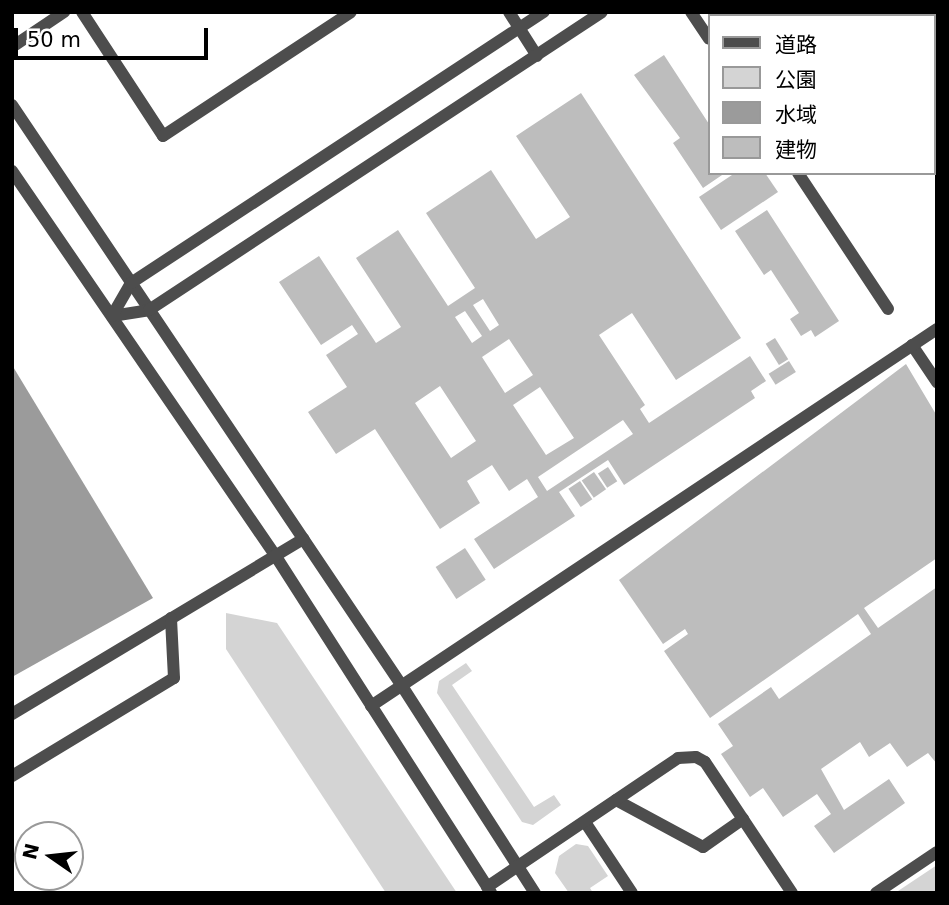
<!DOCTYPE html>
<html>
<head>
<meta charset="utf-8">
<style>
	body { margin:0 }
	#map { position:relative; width:949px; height:905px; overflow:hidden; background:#fff; font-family:"DejaVu Sans","Noto Sans JP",sans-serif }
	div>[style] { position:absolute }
	.green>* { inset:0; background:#d4d4d4 }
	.water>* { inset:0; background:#9b9b9b }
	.building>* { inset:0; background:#bdbdbd; transform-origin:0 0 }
	.minor>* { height:12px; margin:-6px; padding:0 6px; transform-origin:6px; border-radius:6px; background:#4d4d4d }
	span { translate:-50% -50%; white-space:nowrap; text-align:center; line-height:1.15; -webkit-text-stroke:5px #fff; paint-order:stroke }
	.frame { position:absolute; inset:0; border:14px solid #000; pointer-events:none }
	.legend { position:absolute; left:708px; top:14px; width:228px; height:161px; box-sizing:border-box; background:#fff; border:2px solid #999; margin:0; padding:9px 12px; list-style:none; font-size:21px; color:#000 }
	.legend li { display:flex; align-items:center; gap:14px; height:35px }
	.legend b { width:35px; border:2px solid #999 }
	.north { position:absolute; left:14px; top:821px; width:70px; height:70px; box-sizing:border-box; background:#fff; border:2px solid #999; border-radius:50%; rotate:284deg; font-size:19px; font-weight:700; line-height:28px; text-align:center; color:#000 }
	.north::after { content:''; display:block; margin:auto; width:24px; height:32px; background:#000; clip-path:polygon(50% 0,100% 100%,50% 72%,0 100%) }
	.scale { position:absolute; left:14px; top:28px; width:194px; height:32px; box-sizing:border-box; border:4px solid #000; border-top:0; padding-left:9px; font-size:21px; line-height:24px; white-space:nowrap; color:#000; -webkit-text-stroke:5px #fff; paint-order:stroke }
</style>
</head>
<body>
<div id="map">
	<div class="green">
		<i style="clip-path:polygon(226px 613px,277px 623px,457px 893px,386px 893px,226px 649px)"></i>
		<i style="clip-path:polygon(466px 663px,472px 671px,452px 685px,534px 807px,554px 795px,561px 805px,533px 825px,522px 822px,437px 693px,439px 681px)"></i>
		<i style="clip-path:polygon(576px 844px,588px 846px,608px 876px,590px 888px,593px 893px,569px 893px,555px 873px,559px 856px)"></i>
		<i style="clip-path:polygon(937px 865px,937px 893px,895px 893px)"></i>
	</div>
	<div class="water">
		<i style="clip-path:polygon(12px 365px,153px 598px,12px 677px)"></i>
	</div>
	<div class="building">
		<i style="clip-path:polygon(713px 12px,748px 12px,751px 16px,716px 16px)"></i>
		<i style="clip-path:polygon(664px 55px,709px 124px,709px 173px,725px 173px,703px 188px,673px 143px,680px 138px,634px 75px)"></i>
		<i style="clip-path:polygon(evenodd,581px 93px,741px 338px,676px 380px,632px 313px,599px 335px,645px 405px,640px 409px,649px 423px,750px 356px,766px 381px,751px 391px,755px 398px,624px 485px,608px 460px,559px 492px,575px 516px,494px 569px,474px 539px,538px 497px,527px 479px,509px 491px,492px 465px,467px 481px,480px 503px,440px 529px,375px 429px,336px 454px,308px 412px,347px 387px,326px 355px,358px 334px,352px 325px,321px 345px,279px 282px,319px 256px,376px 343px,401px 327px,356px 258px,398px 230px,448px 306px,475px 288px,426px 213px,491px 170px,536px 239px,570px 217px,516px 136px,581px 93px,483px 299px,499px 325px,490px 331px,473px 305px,483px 299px,581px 93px,465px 311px,482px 336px,472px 343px,455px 317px,465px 311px,581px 93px,509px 339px,533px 375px,505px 393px,482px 357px,509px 339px,581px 93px,440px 386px,476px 441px,451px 458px,415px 403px,440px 386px,581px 93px,540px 387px,574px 438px,546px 455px,513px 405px,540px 387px,581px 93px,623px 420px,633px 434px,547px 491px,538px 477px,623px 420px)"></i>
		<i style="clip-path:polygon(735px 173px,765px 173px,778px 192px,721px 230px,699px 197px)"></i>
		<i style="clip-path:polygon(767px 210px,839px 321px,815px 337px,811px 330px,801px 336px,790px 319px,799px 313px,771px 270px,764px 275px,735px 231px)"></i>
		<i style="left:775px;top:338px;width:25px;height:11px;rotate:58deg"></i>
		<i style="left:789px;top:361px;width:13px;height:24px;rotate:58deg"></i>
		<i style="clip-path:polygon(906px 364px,937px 416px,937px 558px,864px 608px,878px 628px,937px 587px,937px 764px,928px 753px,907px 767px,890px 743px,869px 757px,860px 742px,821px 769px,844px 810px,889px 779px,905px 803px,834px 853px,814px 826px,831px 814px,817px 794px,783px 817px,763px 788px,750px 797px,721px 754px,733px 746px,718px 724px,771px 687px,779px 699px,871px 634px,858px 614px,710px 718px,664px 651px,688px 634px,685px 629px,663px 644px,619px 580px)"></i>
		<i style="left:608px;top:467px;width:17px;height:12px;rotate:57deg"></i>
		<i style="left:594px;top:472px;width:21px;height:15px;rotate:55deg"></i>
		<i style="left:580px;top:481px;width:22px;height:14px;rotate:56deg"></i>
		<i style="left:465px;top:548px;width:38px;height:35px;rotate:57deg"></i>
	</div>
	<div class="minor">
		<i style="left:82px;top:12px;width:148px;rotate:56.8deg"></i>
		<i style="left:163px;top:136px;width:225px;rotate:-33.4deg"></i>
		<i style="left:509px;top:12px;width:52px;rotate:57.5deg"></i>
		<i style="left:691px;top:12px;width:32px;rotate:56deg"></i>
		<i style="left:12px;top:47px;width:63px;rotate:-33.9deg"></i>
		<i style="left:12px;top:105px;width:700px;rotate:56.13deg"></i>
		<i style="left:402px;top:686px;width:246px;rotate:57.3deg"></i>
		<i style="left:12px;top:171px;width:465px;rotate:55.6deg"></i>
		<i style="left:275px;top:555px;width:401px;rotate:57.4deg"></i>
		<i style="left:798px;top:173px;width:163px;rotate:56.5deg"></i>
		<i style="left:112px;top:316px;width:37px;rotate:-9deg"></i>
		<i style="left:149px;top:310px;width:542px;rotate:-33.34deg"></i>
		<i style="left:112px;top:316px;width:38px;rotate:-60deg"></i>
		<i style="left:131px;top:283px;width:494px;rotate:-33.3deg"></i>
		<i style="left:912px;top:345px;width:45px;rotate:56deg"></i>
		<i style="left:371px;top:706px;width:680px;rotate:-33.67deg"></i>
		<i style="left:12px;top:714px;width:340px;rotate:-31deg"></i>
		<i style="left:12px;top:776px;width:189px;rotate:-31.2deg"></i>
		<i style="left:174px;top:678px;width:60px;rotate:-92.9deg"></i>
		<i style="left:616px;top:800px;width:99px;rotate:28.4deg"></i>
		<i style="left:703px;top:847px;width:49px;rotate:-35deg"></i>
		<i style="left:585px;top:822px;width:85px;rotate:56.5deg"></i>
		<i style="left:487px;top:887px;width:230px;rotate:-34deg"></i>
		<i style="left:678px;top:758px;width:18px;rotate:-3deg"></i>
		<i style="left:696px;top:757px;width:10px;rotate:29deg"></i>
		<i style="left:705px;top:762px;width:157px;rotate:56.4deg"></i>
		<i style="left:876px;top:893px;width:73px;rotate:-33.9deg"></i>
	</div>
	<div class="frame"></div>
	<ul class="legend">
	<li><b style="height:9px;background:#4d4d4d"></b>道路</li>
	<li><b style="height:19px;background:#d4d4d4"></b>公園</li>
	<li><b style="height:19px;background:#9b9b9b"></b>水域</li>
	<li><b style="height:19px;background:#bdbdbd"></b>建物</li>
	</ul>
	<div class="north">N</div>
	<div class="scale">50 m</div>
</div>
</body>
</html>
